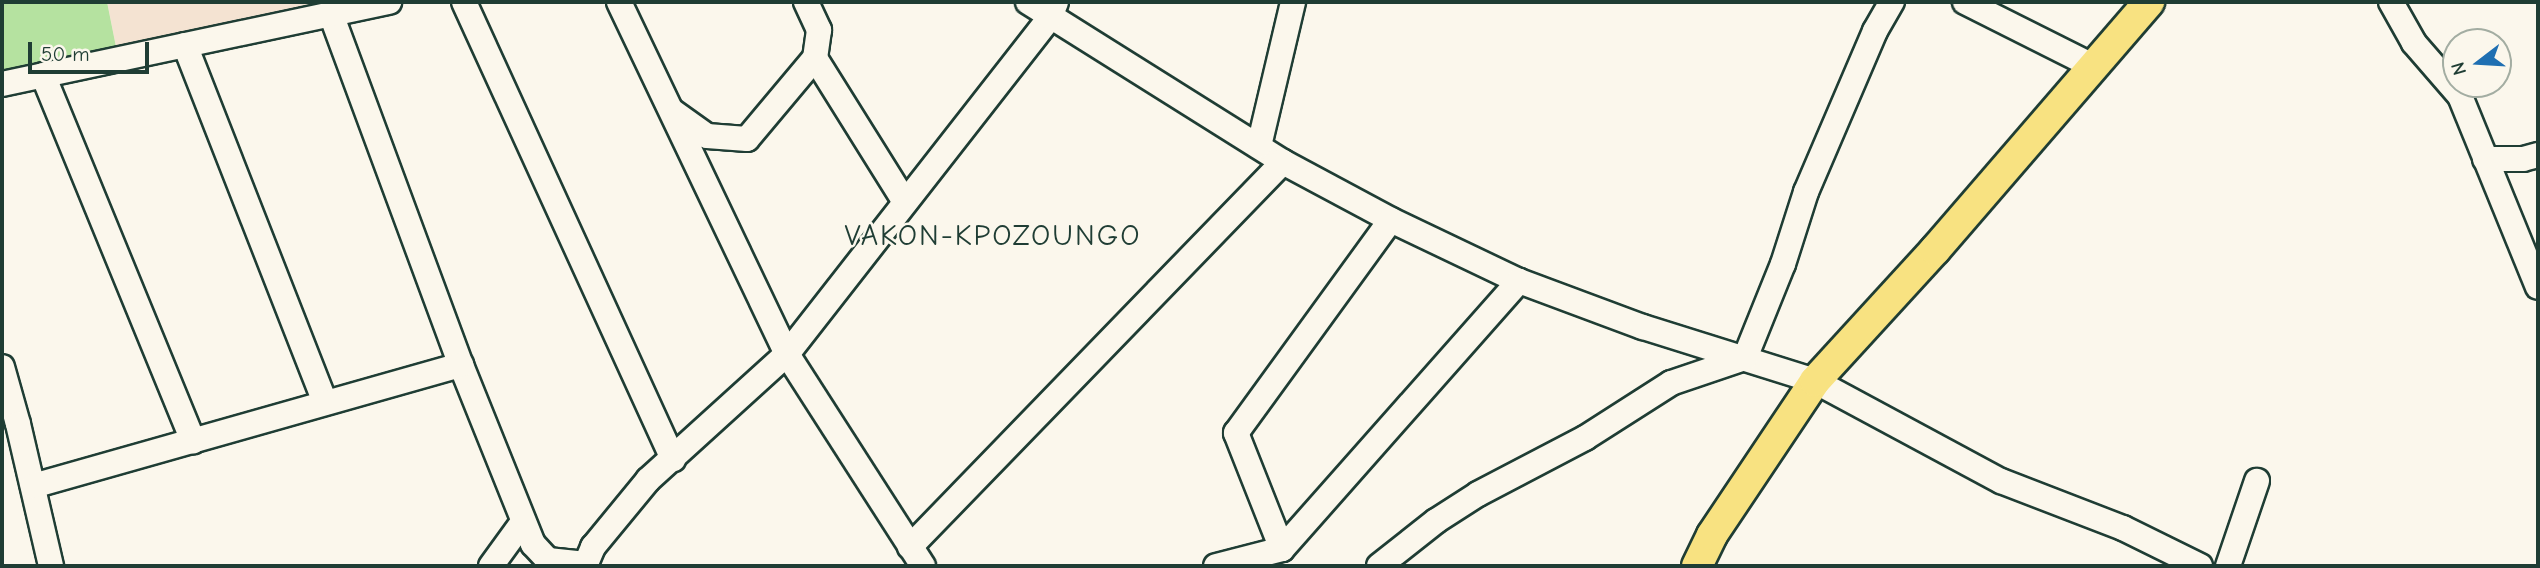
<!DOCTYPE html>
<html>
<head>
<meta charset="utf-8">
<style>
	body { margin:0 }
	#map { position:relative; width:2540px; height:568px; overflow:hidden; background:#fbf7ec; font-family:"Comic Neue",sans-serif }
	div>[style] { position:absolute }
	.built>* { inset:0; background:#f4e3d2 }
	.green>* { inset:0; background:#b5e2a0 }
	.roads { filter:drop-shadow(2px 0 #1f3d34) drop-shadow(-2px 0 #1f3d34) drop-shadow(0 2px #1f3d34) drop-shadow(0 -2px #1f3d34) }
	.minor>* { height:24px; margin:-12px; padding:0 12px; transform-origin:12px; border-radius:12px; background:#fbf7ec }
	.major>* { height:30px; margin:-15px; padding:0 15px; transform-origin:15px; border-radius:15px; background:#f8e281 }
	span { translate:-50% -50%; white-space:nowrap; text-align:center; line-height:1.15; -webkit-text-stroke:5px #fbf7ec; paint-order:stroke }
	.quarter-label { font-size:30px; color:#1f3d34; letter-spacing:2px }
	.frame { position:absolute; inset:0; border:4px solid #1f3d34; pointer-events:none }
	.north { position:absolute; left:2442px; top:28px; width:70px; height:70px; box-sizing:border-box; background:#fbf7ec; border:2px solid #a3ada2; border-radius:50%; rotate:253deg; font-size:19px; font-weight:700; line-height:28px; text-align:center; color:#1f3d34 }
	.north::after { content:''; display:block; margin:auto; width:24px; height:32px; background:#1f6fb2; clip-path:polygon(50% 0,100% 100%,50% 72%,0 100%) }
	.scale { position:absolute; left:28px; top:42px; width:121px; height:32px; box-sizing:border-box; border:4px solid #1f3d34; border-top:0; padding-left:9px; font-size:21px; line-height:24px; white-space:nowrap; color:#1f3d34; -webkit-text-stroke:5px #fbf7ec; paint-order:stroke }
</style>
</head>
<body>
<div id="map">
	<div class="built">
		<i style="clip-path:polygon(107px 2px,324px 2px,116px 47px)"></i>
	</div>
	<div class="green">
		<i style="clip-path:polygon(2px 2px,107px 2px,116px 47px,2px 70px)"></i>
	</div>
	<div class="roads">
		<div class="minor">
			<i style="left:464px;top:2px;width:503px;rotate:65.42deg"></i>
			<i style="left:619px;top:2px;width:390px;rotate:64.5deg"></i>
			<i style="left:787px;top:354px;width:252px;rotate:57.3deg"></i>
			<i style="left:806px;top:2px;width:31px;rotate:65deg"></i>
			<i style="left:819px;top:30px;width:28px;rotate:98deg"></i>
			<i style="left:815px;top:58px;width:170px;rotate:58deg"></i>
			<i style="left:1028px;top:2px;width:301px;rotate:32.1deg"></i>
			<i style="left:1283px;top:162px;width:123px;rotate:28.2deg"></i>
			<i style="left:1391px;top:220px;width:142px;rotate:25.5deg"></i>
			<i style="left:1519px;top:281px;width:132px;rotate:20.4deg"></i>
			<i style="left:1643px;top:327px;width:180px;rotate:17.4deg"></i>
			<i style="left:1815px;top:381px;width:211px;rotate:28.3deg"></i>
			<i style="left:2001px;top:481px;width:131px;rotate:21.1deg"></i>
			<i style="left:2123px;top:528px;width:86px;rotate:26.3deg"></i>
			<i style="left:1965px;top:2px;width:143px;rotate:26.6deg"></i>
			<i style="left:2391px;top:2px;width:47px;rotate:60.7deg"></i>
			<i style="left:2414px;top:43px;width:70px;rotate:49deg"></i>
			<i style="left:2460px;top:96px;width:206px;rotate:67.8deg"></i>
			<i style="left:331px;top:14px;width:374px;rotate:69.7deg"></i>
			<i style="left:461px;top:365px;width:193px;rotate:68.1deg"></i>
			<i style="left:533px;top:544px;width:22px;rotate:47deg"></i>
			<i style="left:548px;top:560px;width:38px;rotate:6deg"></i>
			<i style="left:185px;top:45px;width:384px;rotate:68.6deg"></i>
			<i style="left:43px;top:75px;width:396px;rotate:67.7deg"></i>
			<i style="left:2px;top:84px;width:396px;rotate:-12deg"></i>
			<i style="left:672px;top:111px;width:43px;rotate:35.5deg"></i>
			<i style="left:707px;top:136px;width:40px;rotate:4.3deg"></i>
			<i style="left:747px;top:139px;width:106px;rotate:-50deg"></i>
			<i style="left:1259px;top:146px;width:148px;rotate:-76.7deg"></i>
			<i style="left:2485px;top:159px;width:38px"></i>
			<i style="left:2523px;top:159px;width:16px;rotate:-15deg"></i>
			<i style="left:2px;top:367px;width:59px;rotate:74.3deg"></i>
			<i style="left:18px;top:424px;width:146px;rotate:76.9deg"></i>
			<i style="left:33px;top:486px;width:445px;rotate:-15.8deg"></i>
			<i style="left:910px;top:547px;width:536px;rotate:-45.91deg"></i>
			<i style="left:1282px;top:549px;width:125px;rotate:-111.6deg"></i>
			<i style="left:1236px;top:433px;width:263px;rotate:-54deg"></i>
			<i style="left:491px;top:566px;width:54px;rotate:-54deg"></i>
			<i style="left:585px;top:566px;width:21px;rotate:-67deg"></i>
			<i style="left:593px;top:547px;width:87px;rotate:-50.6deg"></i>
			<i style="left:648px;top:480px;width:188px;rotate:-42.2deg"></i>
			<i style="left:787px;top:354px;width:427px;rotate:-52deg"></i>
			<i style="left:1050px;top:17px;width:16px;rotate:-68deg"></i>
			<i style="left:1216px;top:566px;width:68px;rotate:-14.4deg"></i>
			<i style="left:1282px;top:549px;width:358px;rotate:-48.5deg"></i>
			<i style="left:1379px;top:566px;width:73px;rotate:-38.3deg"></i>
			<i style="left:1436px;top:521px;width:50px;rotate:-32.7deg"></i>
			<i style="left:1478px;top:494px;width:121px;rotate:-27.6deg"></i>
			<i style="left:1585px;top:438px;width:102px;rotate:-32.6deg"></i>
			<i style="left:1671px;top:383px;width:78px;rotate:-18.7deg"></i>
			<i style="left:1745px;top:358px;width:101px;rotate:-68deg"></i>
			<i style="left:1783px;top:264px;width:76px;rotate:-72.3deg"></i>
			<i style="left:1806px;top:192px;width:175px;rotate:-66.8deg"></i>
			<i style="left:1875px;top:31px;width:34px;rotate:-60deg"></i>
			<i style="left:2228px;top:566px;width:90px;rotate:-71.2deg"></i>
		</div>
		<div class="major">
			<i style="left:1697px;top:566px;width:34px;rotate:-64deg"></i>
			<i style="left:1712px;top:535px;width:185px;rotate:-56.2deg"></i>
			<i style="left:1815px;top:381px;width:178px;rotate:-47.5deg"></i>
			<i style="left:1935px;top:250px;width:328px;rotate:-49.2deg"></i>
		</div>
	</div>
	<div class="quarter-label">
		<span style="left:993px;top:236px">VAKON-KPOZOUNGO</span>
	</div>
	<div class="frame"></div>
	<div class="north">N</div>
	<div class="scale">50 m</div>
</div>
</body>
</html>
